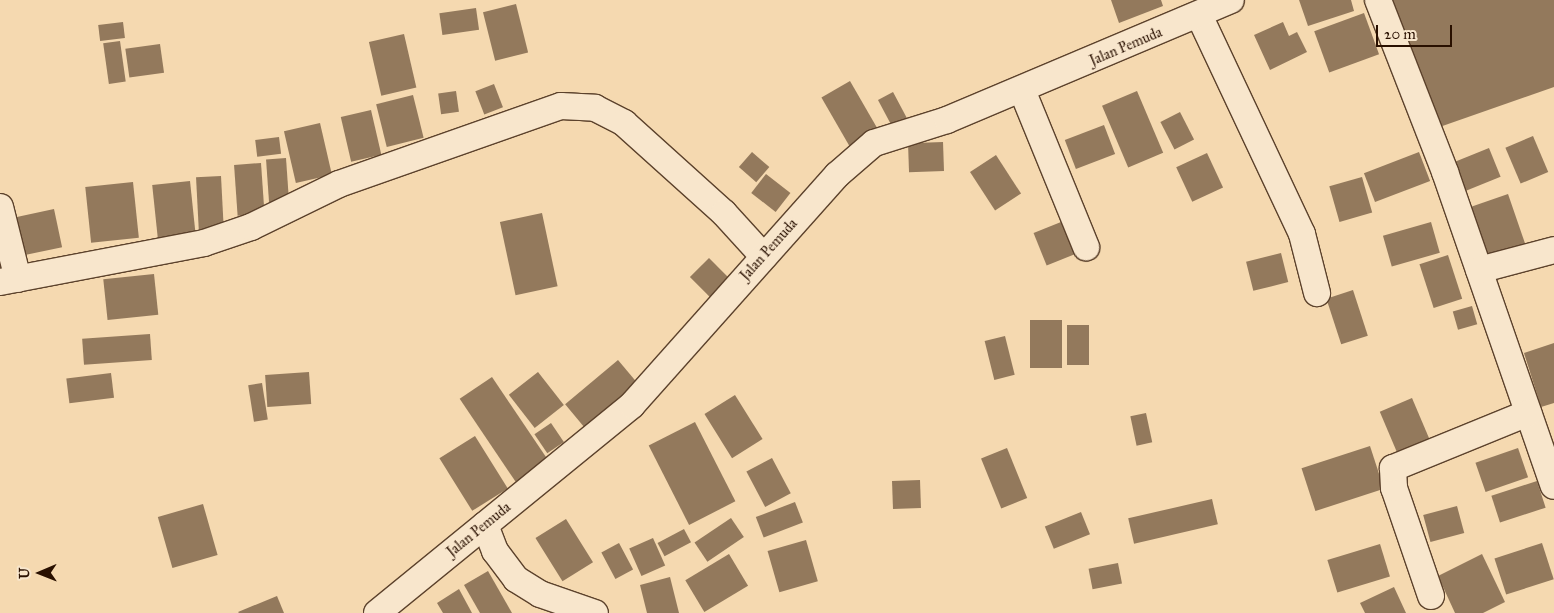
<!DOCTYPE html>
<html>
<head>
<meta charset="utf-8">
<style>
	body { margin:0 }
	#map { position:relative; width:1554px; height:613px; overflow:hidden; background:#f5d9b0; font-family:"IM FELL Great Primer",serif }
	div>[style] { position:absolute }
	.building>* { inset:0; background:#93795c; transform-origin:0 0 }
	.roads { filter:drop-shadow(1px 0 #5c422c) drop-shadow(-1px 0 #5c422c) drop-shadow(0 1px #5c422c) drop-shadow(0 -1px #5c422c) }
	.minor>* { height:26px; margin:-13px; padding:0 13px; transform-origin:13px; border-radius:13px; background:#f8e6cc }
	span { translate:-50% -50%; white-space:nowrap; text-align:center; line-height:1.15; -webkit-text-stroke:4px #f8e6cc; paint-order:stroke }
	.street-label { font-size:14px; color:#291000 }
	.north { position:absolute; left:15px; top:548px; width:50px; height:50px; -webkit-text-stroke:4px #f8e6cc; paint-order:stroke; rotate:269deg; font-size:14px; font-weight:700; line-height:20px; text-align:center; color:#291000 }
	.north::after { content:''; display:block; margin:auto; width:18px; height:22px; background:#291000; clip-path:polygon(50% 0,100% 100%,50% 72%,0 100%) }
	.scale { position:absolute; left:1376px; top:25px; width:76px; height:22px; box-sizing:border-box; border:2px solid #291000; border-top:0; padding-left:6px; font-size:15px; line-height:18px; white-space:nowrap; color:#291000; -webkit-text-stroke:4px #f8e6cc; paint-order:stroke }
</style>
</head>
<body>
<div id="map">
	<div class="building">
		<i style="clip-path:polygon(1111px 0,1161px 0,1163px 6px,1119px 23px)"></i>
		<i style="clip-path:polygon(1299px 0,1351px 0,1354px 11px,1308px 26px)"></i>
		<i style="clip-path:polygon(1386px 0,1554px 0,1554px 87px,1431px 130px)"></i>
		<i style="left:516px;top:4px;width:50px;height:34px;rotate:76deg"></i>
		<i style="left:476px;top:8px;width:22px;height:37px;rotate:82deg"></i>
		<i style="left:1364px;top:13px;width:44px;height:53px;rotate:70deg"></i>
		<i style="left:123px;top:22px;width:16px;height:25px;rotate:83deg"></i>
		<i style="clip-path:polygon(1283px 22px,1289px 36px,1297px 32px,1307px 52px,1270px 70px,1254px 35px)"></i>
		<i style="left:404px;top:34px;width:55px;height:36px;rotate:77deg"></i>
		<i style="left:120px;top:41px;width:41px;height:17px;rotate:82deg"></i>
		<i style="left:160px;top:44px;width:29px;height:35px;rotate:82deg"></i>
		<i style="left:850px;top:81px;width:58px;height:33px;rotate:60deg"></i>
		<i style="left:494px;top:84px;width:25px;height:20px;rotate:69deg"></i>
		<i style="left:456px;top:91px;width:21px;height:18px;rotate:82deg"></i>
		<i style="left:1137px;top:91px;width:67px;height:38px;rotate:67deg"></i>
		<i style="left:893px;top:92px;width:32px;height:17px;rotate:62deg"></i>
		<i style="left:413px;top:95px;width:44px;height:38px;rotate:76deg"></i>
		<i style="left:371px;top:110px;width:46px;height:31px;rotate:77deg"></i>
		<i style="left:1180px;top:112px;width:31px;height:22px;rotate:63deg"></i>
		<i style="left:320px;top:123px;width:53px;height:37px;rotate:77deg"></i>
		<i style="left:1104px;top:125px;width:31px;height:42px;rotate:69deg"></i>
		<i style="left:1533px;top:136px;width:39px;height:30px;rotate:67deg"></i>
		<i style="left:279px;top:137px;width:17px;height:24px;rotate:83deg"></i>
		<i style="left:943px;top:142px;width:29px;height:35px;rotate:88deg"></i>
		<i style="left:1489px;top:148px;width:31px;height:38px;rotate:68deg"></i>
		<i style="left:752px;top:152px;width:23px;height:20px;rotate:41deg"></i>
		<i style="left:1419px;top:152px;width:31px;height:59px;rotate:69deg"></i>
		<i style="left:1207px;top:153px;width:38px;height:34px;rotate:65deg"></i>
		<i style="left:996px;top:155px;width:46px;height:31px;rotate:57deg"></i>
		<i style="left:286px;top:158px;width:43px;height:20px;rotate:86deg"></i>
		<i style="left:261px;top:163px;width:51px;height:27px;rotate:86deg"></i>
		<i style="left:766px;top:174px;width:31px;height:24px;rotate:38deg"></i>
		<i style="left:221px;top:176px;width:52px;height:25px;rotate:87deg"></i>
		<i style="left:1362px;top:177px;width:37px;height:34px;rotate:74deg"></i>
		<i style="left:190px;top:181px;width:58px;height:38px;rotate:84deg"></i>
		<i style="left:133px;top:182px;width:56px;height:48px;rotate:84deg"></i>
		<i style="left:1508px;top:194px;width:57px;height:45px;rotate:71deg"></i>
		<i style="left:54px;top:209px;width:39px;height:38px;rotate:78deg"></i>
		<i style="left:542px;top:213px;width:75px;height:43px;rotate:78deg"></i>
		<i style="left:1066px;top:220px;width:35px;height:35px;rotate:68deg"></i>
		<i style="left:1431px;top:222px;width:32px;height:50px;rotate:74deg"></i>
		<i style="left:1281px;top:253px;width:30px;height:36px;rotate:76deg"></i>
		<i style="left:1448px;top:255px;width:46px;height:30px;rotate:72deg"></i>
		<i style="left:709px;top:258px;width:31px;height:27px;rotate:45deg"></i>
		<i style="left:154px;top:274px;width:41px;height:51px;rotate:84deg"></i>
		<i style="left:1353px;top:290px;width:48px;height:28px;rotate:72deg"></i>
		<i style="left:1472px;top:306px;width:19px;height:20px;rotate:74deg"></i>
		<i style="left:1030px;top:320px;width:32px;height:48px"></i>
		<i style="left:1089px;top:325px;width:40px;height:22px;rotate:90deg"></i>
		<i style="left:150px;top:334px;width:26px;height:68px;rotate:86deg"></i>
		<i style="left:1005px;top:336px;width:40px;height:21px;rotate:76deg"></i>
		<i style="clip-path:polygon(1554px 343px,1554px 403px,1541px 407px,1524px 353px)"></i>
		<i style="left:618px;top:360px;width:34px;height:69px;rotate:50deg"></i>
		<i style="left:309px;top:372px;width:32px;height:44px;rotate:86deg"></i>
		<i style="left:538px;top:372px;width:42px;height:37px;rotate:52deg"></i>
		<i style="left:111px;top:373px;width:25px;height:45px;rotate:83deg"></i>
		<i style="left:492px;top:377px;width:105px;height:39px;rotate:56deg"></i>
		<i style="left:262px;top:383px;width:37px;height:14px;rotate:81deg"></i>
		<i style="left:735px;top:395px;width:52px;height:36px;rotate:58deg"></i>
		<i style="left:1412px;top:398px;width:44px;height:35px;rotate:67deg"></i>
		<i style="left:1146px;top:413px;width:30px;height:16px;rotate:78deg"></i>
		<i style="left:695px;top:422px;width:89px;height:52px;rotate:63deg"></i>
		<i style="left:551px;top:423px;width:23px;height:20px;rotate:56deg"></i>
		<i style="left:475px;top:436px;width:62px;height:42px;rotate:58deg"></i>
		<i style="left:1370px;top:446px;width:45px;height:72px;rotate:72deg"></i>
		<i style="left:1007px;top:448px;width:54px;height:28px;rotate:68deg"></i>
		<i style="left:1518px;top:448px;width:31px;height:45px;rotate:71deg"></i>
		<i style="left:772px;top:458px;width:40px;height:29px;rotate:62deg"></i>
		<i style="left:920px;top:480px;width:28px;height:28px;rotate:88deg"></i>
		<i style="left:1537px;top:481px;width:28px;height:48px;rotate:72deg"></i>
		<i style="left:1212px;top:499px;width:26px;height:86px;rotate:77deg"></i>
		<i style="left:795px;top:502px;width:22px;height:42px;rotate:69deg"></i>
		<i style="left:203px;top:504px;width:53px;height:47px;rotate:74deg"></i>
		<i style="left:1457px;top:506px;width:28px;height:35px;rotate:75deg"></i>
		<i style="left:1081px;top:512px;width:24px;height:39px;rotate:68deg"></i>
		<i style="left:731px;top:518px;width:23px;height:44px;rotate:56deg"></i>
		<i style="left:566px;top:519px;width:51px;height:36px;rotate:58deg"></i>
		<i style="left:684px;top:529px;width:15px;height:30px;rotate:62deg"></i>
		<i style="left:653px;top:538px;width:30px;height:26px;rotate:66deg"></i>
		<i style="left:806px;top:540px;width:43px;height:40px;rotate:74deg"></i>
		<i style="left:619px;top:543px;width:30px;height:20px;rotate:62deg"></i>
		<i style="left:1542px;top:543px;width:38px;height:50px;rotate:72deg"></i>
		<i style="left:1380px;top:544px;width:34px;height:55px;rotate:73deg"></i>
		<i style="left:729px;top:554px;width:37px;height:51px;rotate:59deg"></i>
		<i style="clip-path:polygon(1482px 554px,1505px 602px,1483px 613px,1455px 613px,1438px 576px)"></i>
		<i style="left:1118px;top:563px;width:21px;height:30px;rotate:79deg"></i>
		<i style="clip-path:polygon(488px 571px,512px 613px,480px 613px,464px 585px)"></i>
		<i style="clip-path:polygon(670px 577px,679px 613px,647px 613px,640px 585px)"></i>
		<i style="clip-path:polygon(1394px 587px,1406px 613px,1365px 613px,1360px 603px)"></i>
		<i style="clip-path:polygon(459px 589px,472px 613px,443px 613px,437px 603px)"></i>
		<i style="clip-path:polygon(277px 596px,284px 613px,239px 613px,238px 612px)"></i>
	</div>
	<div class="roads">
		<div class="minor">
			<i style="left:1378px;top:0;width:185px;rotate:68.7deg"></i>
			<i style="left:1445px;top:172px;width:332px;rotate:70.9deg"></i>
			<i style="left:1199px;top:15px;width:242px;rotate:64.8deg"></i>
			<i style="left:1302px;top:234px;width:61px;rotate:75.7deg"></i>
			<i style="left:1022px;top:90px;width:170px;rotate:67.8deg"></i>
			<i style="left:0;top:207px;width:74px;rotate:76deg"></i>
			<i style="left:1479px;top:270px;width:78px;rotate:-14.9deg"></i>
			<i style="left:0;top:282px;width:208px;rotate:-10.8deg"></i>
			<i style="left:204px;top:243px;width:50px;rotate:-18.8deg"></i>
			<i style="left:251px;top:227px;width:98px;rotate:-26deg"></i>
			<i style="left:339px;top:184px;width:235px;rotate:-19.4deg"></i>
			<i style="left:561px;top:106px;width:34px;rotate:3deg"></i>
			<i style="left:595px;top:108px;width:33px;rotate:27deg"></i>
			<i style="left:624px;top:123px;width:135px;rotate:42deg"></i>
			<i style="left:724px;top:213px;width:59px;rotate:47.7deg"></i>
			<i style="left:485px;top:525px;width:28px;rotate:69deg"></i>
			<i style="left:495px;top:551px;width:35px;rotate:53deg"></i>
			<i style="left:516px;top:579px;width:28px;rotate:32deg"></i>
			<i style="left:540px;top:594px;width:58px;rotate:19.1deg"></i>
			<i style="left:1431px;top:596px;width:114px;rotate:-108.9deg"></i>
			<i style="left:1394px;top:488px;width:20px;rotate:-93deg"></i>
			<i style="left:1393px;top:468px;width:146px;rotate:-22.2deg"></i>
			<i style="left:377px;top:613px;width:329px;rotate:-39.2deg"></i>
			<i style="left:632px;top:405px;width:308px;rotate:-48.3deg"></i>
			<i style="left:837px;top:175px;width:49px;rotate:-40.9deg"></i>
			<i style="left:874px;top:143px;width:77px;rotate:-17.5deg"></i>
			<i style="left:947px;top:120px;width:308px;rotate:-22.9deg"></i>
		</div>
	</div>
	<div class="street-label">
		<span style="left:1126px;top:47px;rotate:-23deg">Jalan Pemuda</span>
		<span style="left:769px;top:250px;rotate:-48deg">Jalan Pemuda</span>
		<span style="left:479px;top:530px;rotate:-39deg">Jalan Pemuda</span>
	</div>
	<div class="north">U</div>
	<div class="scale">20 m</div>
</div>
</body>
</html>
